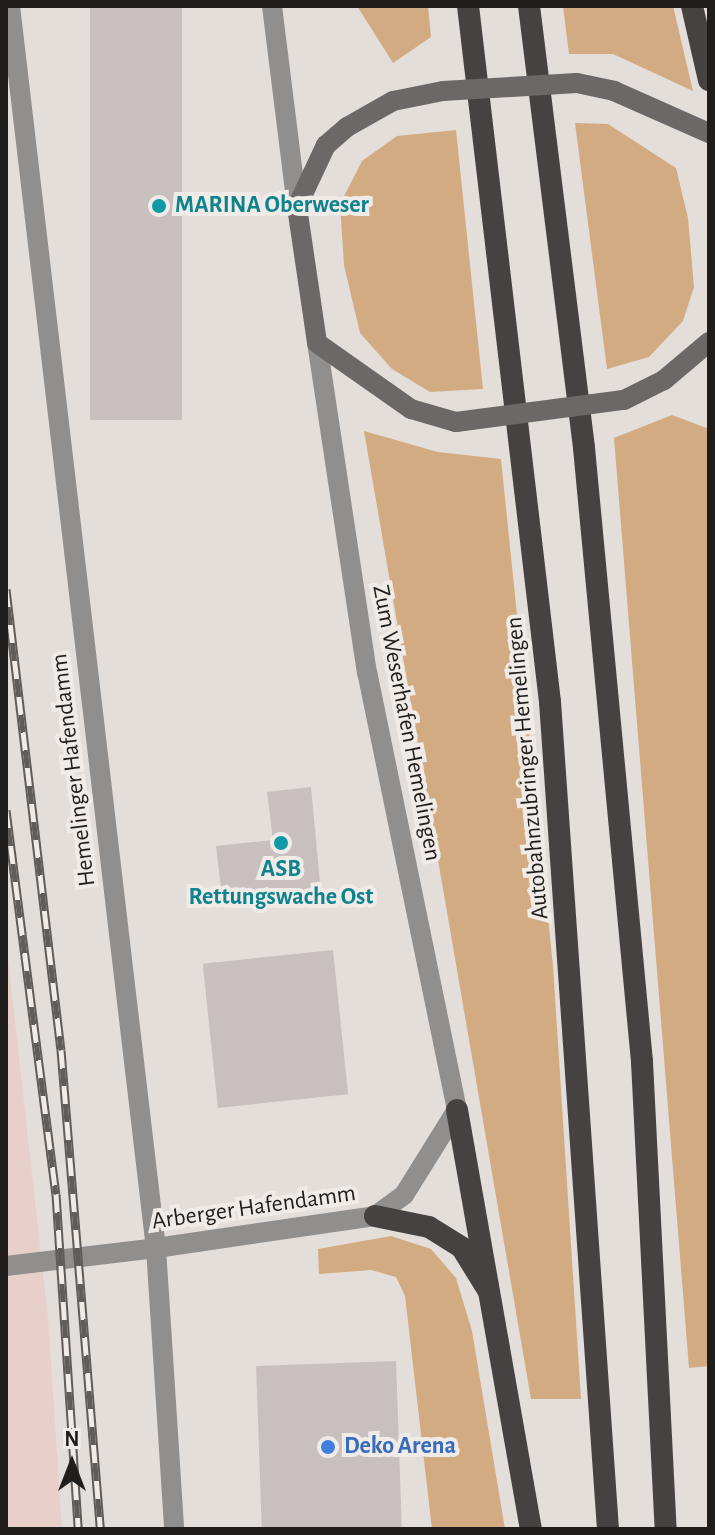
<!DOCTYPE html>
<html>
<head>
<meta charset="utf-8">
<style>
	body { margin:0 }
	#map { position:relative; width:715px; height:1535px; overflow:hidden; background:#e3deda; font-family:"Alegreya Sans",sans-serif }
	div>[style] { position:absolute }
	.industrial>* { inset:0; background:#e9cfca }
	.green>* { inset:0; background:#d3ab82 }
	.building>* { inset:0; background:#c7c0bf; transform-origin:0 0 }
	.minor>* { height:20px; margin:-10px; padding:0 10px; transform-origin:10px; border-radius:10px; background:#918e8e }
	.tertiary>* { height:20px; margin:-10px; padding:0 10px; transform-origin:10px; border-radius:10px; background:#918e8e }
	.secondary>* { height:20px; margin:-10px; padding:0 10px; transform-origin:10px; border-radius:10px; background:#6c6868 }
	.trunk>* { height:22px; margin:-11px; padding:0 11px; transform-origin:11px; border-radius:11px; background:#474242 }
	.rail>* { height:9px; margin-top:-4.5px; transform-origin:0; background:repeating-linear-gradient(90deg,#f0ebe7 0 18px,#5f5c5a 0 36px); box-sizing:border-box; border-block:2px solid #5f5c5a }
	.secondary-bridge>* { height:20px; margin:-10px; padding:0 10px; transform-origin:10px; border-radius:10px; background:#6c6868 }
	.dots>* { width:22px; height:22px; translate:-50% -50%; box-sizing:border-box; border:4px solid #f0ebe7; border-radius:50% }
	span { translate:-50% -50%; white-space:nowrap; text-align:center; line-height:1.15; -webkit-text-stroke:8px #f0ebe7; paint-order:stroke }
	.culture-label { font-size:24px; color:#0d838f; font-weight:700 }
	.left { translate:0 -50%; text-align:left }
	.street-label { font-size:24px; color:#201e1d }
	.shop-label { font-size:24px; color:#366cbe; font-weight:700 }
	.frame { position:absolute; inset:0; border:8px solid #201e1d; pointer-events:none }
	.north { position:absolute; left:32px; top:1423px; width:80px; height:80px; -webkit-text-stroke:6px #f0ebe7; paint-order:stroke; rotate:0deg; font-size:22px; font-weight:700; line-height:32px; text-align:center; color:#201e1d }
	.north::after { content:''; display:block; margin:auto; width:28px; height:36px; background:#201e1d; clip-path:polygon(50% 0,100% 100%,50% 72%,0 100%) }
</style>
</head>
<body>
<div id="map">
	<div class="industrial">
		<i style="clip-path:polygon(6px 941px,48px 1318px,62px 1529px,6px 1529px)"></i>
	</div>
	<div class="green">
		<i style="clip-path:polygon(357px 6px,428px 6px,431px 37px,393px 63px)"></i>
		<i style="clip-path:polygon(563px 6px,673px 6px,693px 91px,613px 54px,569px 54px)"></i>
		<i style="clip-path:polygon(575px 123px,608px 124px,676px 168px,688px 218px,694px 287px,683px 321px,649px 357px,607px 369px)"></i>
		<i style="clip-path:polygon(456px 130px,483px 389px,430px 392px,392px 369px,360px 333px,344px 265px,340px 204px,362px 161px,397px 136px)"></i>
		<i style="clip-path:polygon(672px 415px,709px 429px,709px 1366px,689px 1368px,614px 438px)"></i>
		<i style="clip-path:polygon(364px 431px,438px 452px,501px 459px,553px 966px,581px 1399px,531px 1399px)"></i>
		<i style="clip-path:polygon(391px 1236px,431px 1249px,456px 1278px,472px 1331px,505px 1529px,432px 1529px,405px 1296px,396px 1277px,371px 1270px,319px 1274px,318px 1249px)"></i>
	</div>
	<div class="building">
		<i style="left:90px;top:6px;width:92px;height:414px"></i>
		<i style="clip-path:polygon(311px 787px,321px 893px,223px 905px,216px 846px,273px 840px,267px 792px)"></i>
		<i style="left:333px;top:950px;width:145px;height:131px;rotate:84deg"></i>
		<i style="left:396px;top:1361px;width:168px;height:140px;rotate:88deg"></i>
	</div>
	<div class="minor">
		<i style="left:6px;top:1266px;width:151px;rotate:-6.8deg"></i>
	</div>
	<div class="tertiary">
		<i style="left:10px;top:6px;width:1251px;rotate:83.3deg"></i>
		<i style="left:156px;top:1248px;width:282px;rotate:86.3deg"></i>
		<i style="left:272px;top:6px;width:203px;rotate:82.9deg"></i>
		<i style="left:156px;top:1248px;width:221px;rotate:-8.3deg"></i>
		<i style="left:375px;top:1216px;width:36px;rotate:-36deg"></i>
		<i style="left:404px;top:1195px;width:100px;rotate:-58.1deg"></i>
		<i style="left:457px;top:1110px;width:446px;rotate:-101.6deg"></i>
		<i style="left:367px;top:673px;width:334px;rotate:-98.6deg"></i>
	</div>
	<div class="secondary">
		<i style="left:577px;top:83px;width:38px;rotate:12deg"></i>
		<i style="left:614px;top:91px;width:104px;rotate:23.9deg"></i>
		<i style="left:443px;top:91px;width:51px;rotate:168.7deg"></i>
		<i style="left:393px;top:101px;width:53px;rotate:150.5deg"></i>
		<i style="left:347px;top:127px;width:28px;rotate:139deg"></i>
		<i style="left:326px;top:145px;width:68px;rotate:115.1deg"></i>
		<i style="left:297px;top:207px;width:137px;rotate:81.6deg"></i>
		<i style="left:317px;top:343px;width:115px;rotate:35.1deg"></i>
		<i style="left:411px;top:409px;width:47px;rotate:16.1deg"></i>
		<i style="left:624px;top:400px;width:45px;rotate:-26.6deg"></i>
		<i style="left:664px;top:380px;width:59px;rotate:-40.2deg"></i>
	</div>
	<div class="trunk">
		<i style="left:468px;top:6px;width:701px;rotate:83.28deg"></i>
		<i style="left:550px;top:702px;width:829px;rotate:85.99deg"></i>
		<i style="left:529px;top:6px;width:445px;rotate:82.9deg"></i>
		<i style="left:584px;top:448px;width:617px;rotate:84.6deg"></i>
		<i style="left:642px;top:1062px;width:468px;rotate:87.1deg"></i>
		<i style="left:692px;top:6px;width:76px;rotate:77.1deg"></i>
		<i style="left:457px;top:1110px;width:425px;rotate:80deg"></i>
		<i style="left:375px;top:1216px;width:55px;rotate:11.5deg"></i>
		<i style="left:429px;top:1227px;width:39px;rotate:32deg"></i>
		<i style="left:462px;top:1248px;width:49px;rotate:58.2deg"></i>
	</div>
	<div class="rail">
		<i style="left:6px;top:589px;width:464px;rotate:83.2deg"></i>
		<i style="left:61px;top:1050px;width:481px;rotate:85.3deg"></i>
		<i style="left:6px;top:810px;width:387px;rotate:82.6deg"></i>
		<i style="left:56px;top:1194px;width:336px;rotate:86.2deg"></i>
	</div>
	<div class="secondary-bridge">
		<i style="left:443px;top:91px;width:134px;rotate:-3.4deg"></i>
		<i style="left:456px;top:422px;width:169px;rotate:-7.5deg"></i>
	</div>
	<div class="dots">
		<i style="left:159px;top:206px;background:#0f9aa8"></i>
		<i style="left:281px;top:843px;background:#0f9aa8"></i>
		<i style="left:328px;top:1447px;background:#3f7fe0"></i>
	</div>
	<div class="culture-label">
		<span class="left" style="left:175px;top:206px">MARINA Oberweser</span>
		<span style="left:281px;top:884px">ASB<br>Rettungswache Ost</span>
	</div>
	<div class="street-label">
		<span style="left:406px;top:723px;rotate:79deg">Zum Weserhafen Hemelingen</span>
		<span style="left:528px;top:768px;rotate:-95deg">Autobahnzubringer Hemelingen</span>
		<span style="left:74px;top:770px;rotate:-97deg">Hemelinger Hafendamm</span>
		<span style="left:254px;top:1208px;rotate:-8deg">Arberger Hafendamm</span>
	</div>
	<div class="shop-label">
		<span class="left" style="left:344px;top:1447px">Deko Arena</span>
	</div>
	<div class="frame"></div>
	<div class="north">N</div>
</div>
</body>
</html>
